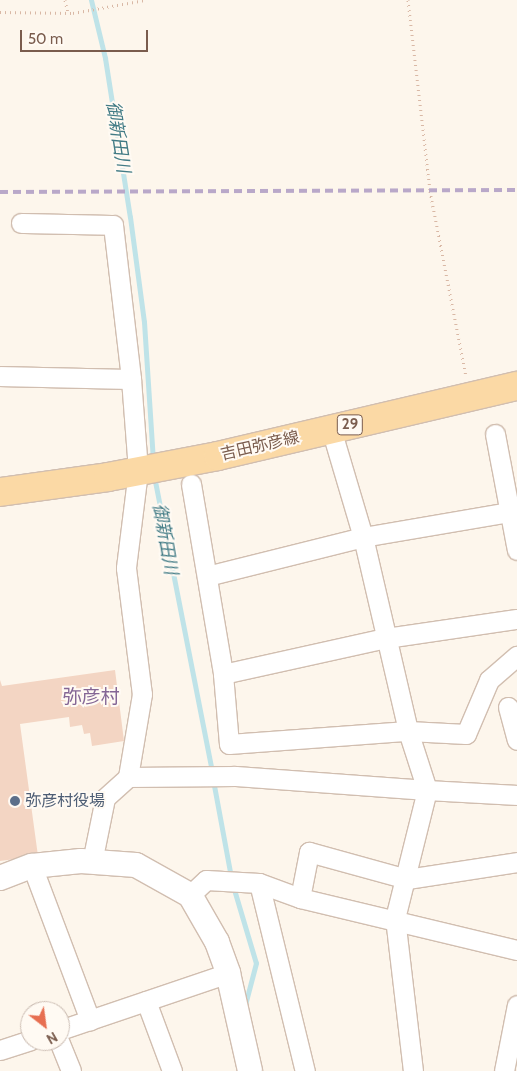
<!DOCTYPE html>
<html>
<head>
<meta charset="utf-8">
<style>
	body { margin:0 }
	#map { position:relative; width:517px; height:1071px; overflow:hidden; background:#fdf6ec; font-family:Cabin,"Noto Sans JP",sans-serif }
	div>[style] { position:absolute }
	.stream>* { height:5px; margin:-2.5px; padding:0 2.5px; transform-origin:2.5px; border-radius:2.5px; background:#bfe3e8 }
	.building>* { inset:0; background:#f3d5c3 }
	.path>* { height:3px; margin-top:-1.5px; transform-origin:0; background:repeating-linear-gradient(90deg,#d9b8a5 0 1px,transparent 0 5px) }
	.roads { filter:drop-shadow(1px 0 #d1beb0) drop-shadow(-1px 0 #d1beb0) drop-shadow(0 1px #d1beb0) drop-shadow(0 -1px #d1beb0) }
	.minor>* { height:19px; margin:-9.5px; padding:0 9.5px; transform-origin:9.5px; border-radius:9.5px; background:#fff }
	.tertiary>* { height:24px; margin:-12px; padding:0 12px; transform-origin:12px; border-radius:12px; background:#fff }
	.primary>* { height:28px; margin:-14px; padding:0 14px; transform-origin:14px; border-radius:14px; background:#fbd9a5 }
	.rail>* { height:4px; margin-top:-2px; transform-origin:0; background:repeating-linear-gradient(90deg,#b9a8c9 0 8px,transparent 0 13px) }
	.dots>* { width:14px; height:14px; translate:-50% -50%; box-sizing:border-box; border:2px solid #fffaf3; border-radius:50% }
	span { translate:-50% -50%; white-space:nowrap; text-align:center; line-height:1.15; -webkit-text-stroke:4px #fffaf3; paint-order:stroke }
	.shield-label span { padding:1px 4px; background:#fffaf3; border:1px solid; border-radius:4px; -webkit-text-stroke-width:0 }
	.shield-label { font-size:15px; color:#7a5c4d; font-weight:700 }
	.street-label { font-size:16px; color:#7a5c4d }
	.service-label { font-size:16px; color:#4e5e75 }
	.left { translate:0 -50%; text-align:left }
	.water-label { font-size:18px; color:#437c86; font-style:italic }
	.quarter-label { font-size:19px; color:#846695 }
	.north { position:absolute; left:20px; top:1001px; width:50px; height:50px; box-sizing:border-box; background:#fffaf3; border:1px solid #cabbb1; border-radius:50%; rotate:150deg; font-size:14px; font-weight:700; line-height:20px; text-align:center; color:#7a5c4d }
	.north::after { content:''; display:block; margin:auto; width:18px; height:22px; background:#e76f51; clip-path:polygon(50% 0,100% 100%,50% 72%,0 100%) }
	.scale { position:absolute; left:20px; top:30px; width:128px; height:22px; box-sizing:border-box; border:2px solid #7a5c4d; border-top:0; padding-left:6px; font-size:15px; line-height:18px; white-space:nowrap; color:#7a5c4d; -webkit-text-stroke:4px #fffaf3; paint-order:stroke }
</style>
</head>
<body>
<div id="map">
	<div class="stream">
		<i style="left:91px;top:0;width:60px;rotate:76.4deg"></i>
		<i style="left:105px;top:58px;width:161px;rotate:81.1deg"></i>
		<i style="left:130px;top:217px;width:106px;rotate:82.4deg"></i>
		<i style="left:144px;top:322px;width:138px;rotate:86.3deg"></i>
		<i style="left:154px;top:476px;width:301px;rotate:78.9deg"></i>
		<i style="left:213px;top:780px;width:99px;rotate:79.5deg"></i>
		<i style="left:233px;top:886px;width:80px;rotate:73.4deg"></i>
		<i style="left:256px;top:963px;width:43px;rotate:104.7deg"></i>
	</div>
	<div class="building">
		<i style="clip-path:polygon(115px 670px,124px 741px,92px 746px,90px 733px,84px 734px,82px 725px,70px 727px,69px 717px,20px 724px,38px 856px,0 861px,0 680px,2px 686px)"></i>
	</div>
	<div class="path">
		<i style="left:65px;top:0;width:13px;rotate:77deg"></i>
		<i style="left:408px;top:0;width:192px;rotate:83.4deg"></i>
		<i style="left:430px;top:191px;width:189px;rotate:79deg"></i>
		<i style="left:0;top:12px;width:73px;rotate:0.8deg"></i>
		<i style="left:73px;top:13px;width:73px;rotate:-10.2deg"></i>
	</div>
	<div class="roads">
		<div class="minor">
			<i style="left:21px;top:223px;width:92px;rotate:1.2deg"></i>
			<i style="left:113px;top:225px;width:155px;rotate:83.3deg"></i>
			<i style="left:0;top:376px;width:131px;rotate:1.3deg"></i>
			<i style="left:131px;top:379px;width:92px;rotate:85.6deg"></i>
			<i style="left:138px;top:471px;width:98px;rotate:97.1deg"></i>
			<i style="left:126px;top:568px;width:127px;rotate:82.8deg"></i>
			<i style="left:142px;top:694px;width:84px;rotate:99.6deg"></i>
			<i style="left:331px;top:429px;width:113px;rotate:73.5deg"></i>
			<i style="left:363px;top:537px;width:199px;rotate:76.9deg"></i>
			<i style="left:408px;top:731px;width:62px;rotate:72.1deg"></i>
			<i style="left:427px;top:790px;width:90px;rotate:3.2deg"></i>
			<i style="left:495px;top:434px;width:118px;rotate:79.3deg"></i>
			<i style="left:191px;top:484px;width:193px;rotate:80.4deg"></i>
			<i style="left:223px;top:674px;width:167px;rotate:-12.5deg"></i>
			<i style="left:386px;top:638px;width:132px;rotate:-8.3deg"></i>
			<i style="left:207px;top:576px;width:161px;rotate:-14deg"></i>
			<i style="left:363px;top:537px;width:149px;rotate:-9.7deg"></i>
			<i style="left:223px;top:674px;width:70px;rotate:85.1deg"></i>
			<i style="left:229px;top:744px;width:179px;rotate:-4.2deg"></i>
			<i style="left:408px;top:731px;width:58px;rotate:3deg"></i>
			<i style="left:466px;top:734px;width:59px;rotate:-66.9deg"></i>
			<i style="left:489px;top:680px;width:37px;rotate:-41deg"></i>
			<i style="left:508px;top:707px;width:34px;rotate:75deg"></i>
			<i style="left:92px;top:862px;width:65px;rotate:-78.5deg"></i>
			<i style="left:105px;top:798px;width:31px;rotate:-42deg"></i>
			<i style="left:128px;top:777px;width:107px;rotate:-0.5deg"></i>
			<i style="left:235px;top:776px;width:193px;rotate:4.2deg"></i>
			<i style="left:427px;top:790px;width:132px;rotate:104deg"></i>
			<i style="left:395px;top:918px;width:154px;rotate:83.3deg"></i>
			<i style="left:32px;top:866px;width:165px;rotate:69.4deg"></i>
			<i style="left:259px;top:883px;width:194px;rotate:76.3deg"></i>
			<i style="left:190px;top:895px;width:22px;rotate:-43deg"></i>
			<i style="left:206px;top:880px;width:53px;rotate:3.2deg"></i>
			<i style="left:259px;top:883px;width:44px;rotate:20.1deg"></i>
			<i style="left:300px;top:898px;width:223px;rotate:13.5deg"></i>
			<i style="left:300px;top:898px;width:47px;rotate:-78.9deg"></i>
			<i style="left:309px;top:852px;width:102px;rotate:15.4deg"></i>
			<i style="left:407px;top:879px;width:111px;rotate:-8.8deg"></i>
			<i style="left:146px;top:1001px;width:75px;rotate:69.6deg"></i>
			<i style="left:60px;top:1030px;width:177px;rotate:-18.7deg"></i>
			<i style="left:59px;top:1041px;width:32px;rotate:68deg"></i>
			<i style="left:0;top:1050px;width:32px;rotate:-18deg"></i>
			<i style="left:504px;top:1071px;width:67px;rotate:-78.9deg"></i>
		</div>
		<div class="tertiary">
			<i style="left:0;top:878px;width:34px;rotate:-21deg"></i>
			<i style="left:32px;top:866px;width:49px;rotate:-5.8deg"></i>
			<i style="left:81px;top:861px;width:55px;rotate:4.2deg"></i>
			<i style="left:136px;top:865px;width:62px;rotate:29.1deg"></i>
			<i style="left:190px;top:895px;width:54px;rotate:60.1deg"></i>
			<i style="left:217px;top:942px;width:33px;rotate:70deg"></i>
			<i style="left:228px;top:973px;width:100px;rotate:77.3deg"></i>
		</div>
		<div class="primary">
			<i style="left:0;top:492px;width:109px;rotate:-7.9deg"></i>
			<i style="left:108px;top:477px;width:112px;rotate:-10.8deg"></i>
			<i style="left:218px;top:456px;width:307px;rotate:-13.2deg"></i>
		</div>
	</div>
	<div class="rail">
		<i style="left:0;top:192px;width:517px;rotate:-0.22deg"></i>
	</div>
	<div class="dots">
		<i style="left:15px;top:801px;background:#5c6f8a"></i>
	</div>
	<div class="shield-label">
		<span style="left:350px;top:425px">29</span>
	</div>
	<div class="street-label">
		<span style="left:260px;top:446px;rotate:-13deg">吉田弥彦線</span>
	</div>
	<div class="service-label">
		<span class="left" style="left:25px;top:801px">弥彦村役場</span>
	</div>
	<div class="water-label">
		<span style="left:118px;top:137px;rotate:81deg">御新田川</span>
		<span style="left:165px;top:539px;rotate:80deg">御新田川</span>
	</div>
	<div class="quarter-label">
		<span style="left:91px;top:697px">弥彦村</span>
	</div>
	<div class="north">N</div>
	<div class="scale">50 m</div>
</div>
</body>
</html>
